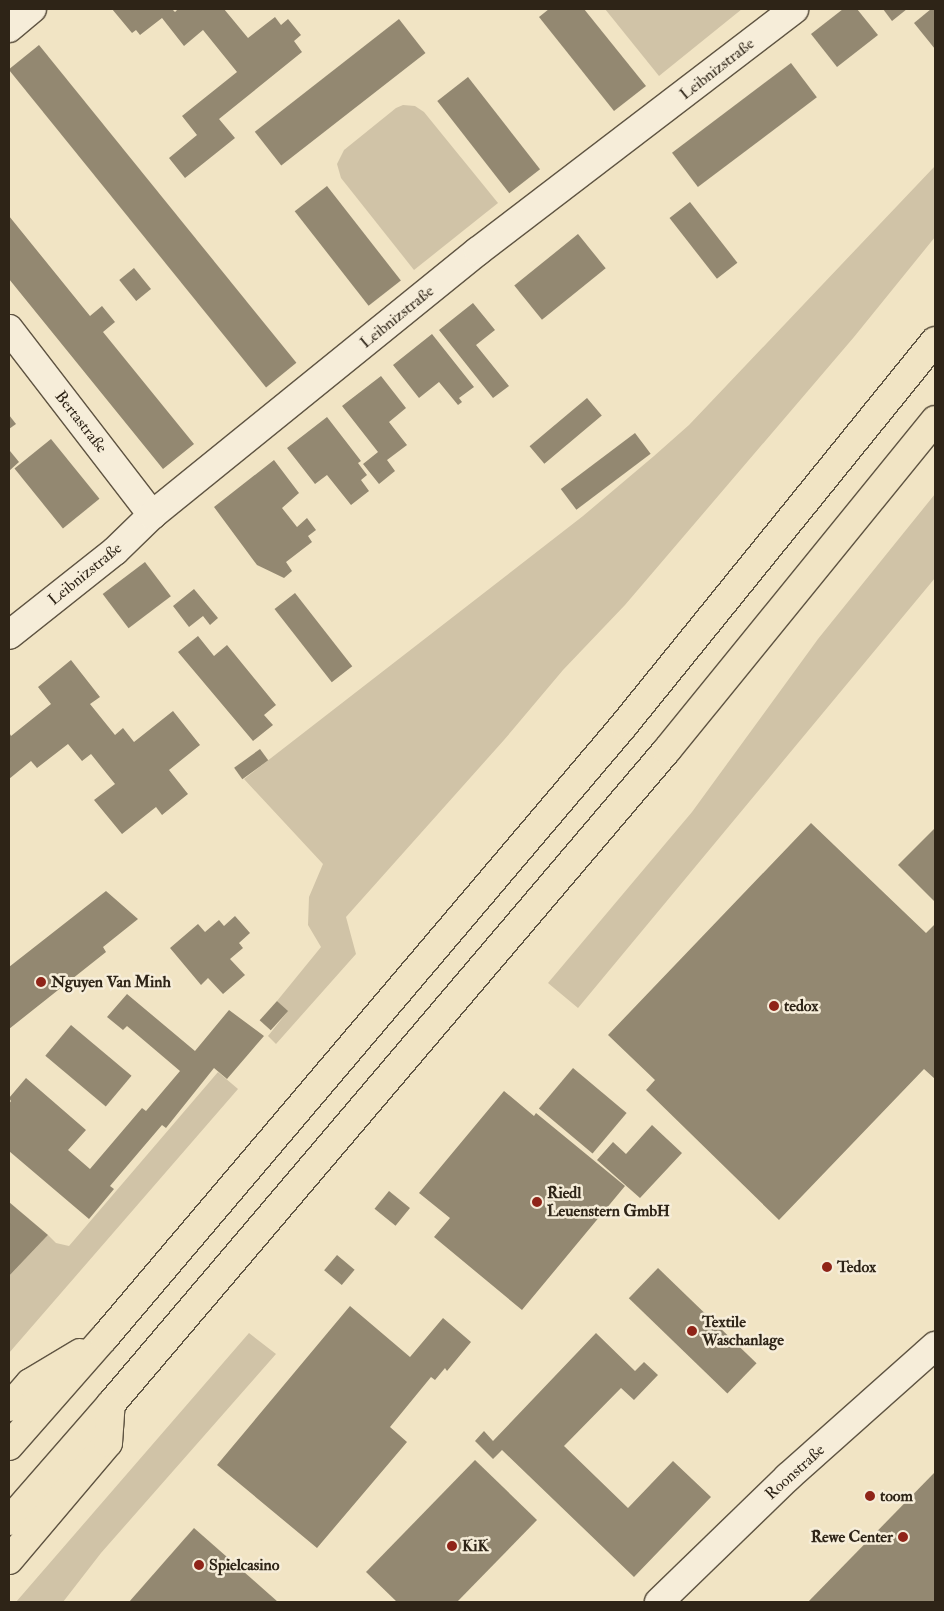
<!DOCTYPE html>
<html>
<head>
<meta charset="utf-8">
<style>
	body { margin:0 }
	#map { position:relative; width:944px; height:1611px; overflow:hidden; background:#f1e4c4; font-family:"IM FELL Double Pica",serif }
	div>[style] { position:absolute }
	.green>* { inset:0; background:#d0c3a7 }
	.building>* { inset:0; background:#938871; transform-origin:0 0 }
	.roads { filter:drop-shadow(1px 0 #5f5442) drop-shadow(-1px 0 #5f5442) drop-shadow(0 1px #5f5442) drop-shadow(0 -1px #5f5442) }
	.minor>* { height:28px; margin:-14px; padding:0 14px; transform-origin:14px; border-radius:14px; background:#f6edd9 }
	.highway>* { height:28px; margin:-14px; padding:0 14px; transform-origin:14px; border-radius:14px; background:#f1e4c4 }
	.dots>* { width:14px; height:14px; translate:-50% -50%; box-sizing:border-box; border:2px solid #f6edd9; border-radius:50% }
	span { translate:-50% -50%; white-space:nowrap; text-align:center; line-height:1.15; -webkit-text-stroke:5px #f6edd9; paint-order:stroke }
	.street-label { font-size:16px; color:#2e2417 }
	.poi-label { font-size:16px; color:#2e2417; font-weight:700 }
	.left { translate:0 -50%; text-align:left }
	.right { translate:-100% -50%; text-align:right }
	.frame { position:absolute; inset:0; border:10px solid #2e2417; pointer-events:none }
</style>
</head>
<body>
<div id="map">
	<div class="green">
		<i style="clip-path:polygon(605px 9px,742px 9px,659px 76px)"></i>
		<i style="clip-path:polygon(403px 105px,415px 106px,424px 112px,498px 203px,414px 270px,341px 178px,337px 164px,344px 150px,396px 108px)"></i>
		<i style="clip-path:polygon(935px 166px,935px 237px,854px 337px,625px 605px,563px 670px,504px 740px,346px 917px,356px 954px,276px 1044px,268px 1036px,288px 1011px,277px 1001px,321px 947px,308px 925px,309px 897px,323px 864px,244px 779px,583px 516px,654px 456px,689px 425px)"></i>
		<i style="clip-path:polygon(935px 494px,935px 578px,578px 1008px,548px 983px,692px 812px,818px 639px)"></i>
		<i style="clip-path:polygon(218px 1072px,238px 1089px,9px 1353px,9px 1276px,48px 1235px,56px 1243px,69px 1246px)"></i>
		<i style="clip-path:polygon(249px 1333px,276px 1354px,101px 1553px,63px 1602px,16px 1602px)"></i>
	</div>
	<div class="building">
		<i style="clip-path:polygon(112px 9px,172px 9px,175px 12px,178px 9px,224px 9px,248px 38px,275px 17px,281px 25px,288px 19px,301px 35px,294px 41px,302px 52px,219px 119px,235px 138px,185px 178px,169px 158px,197px 135px,182px 116px,237px 72px,203px 30px,184px 46px,162px 18px,140px 35px,136px 30px,132px 33px)"></i>
		<i style="clip-path:polygon(549px 9px,584px 9px,646px 86px,614px 111px,539px 17px)"></i>
		<i style="clip-path:polygon(843px 9px,857px 9px,878px 35px,837px 67px,811px 34px)"></i>
		<i style="clip-path:polygon(883px 9px,907px 9px,892px 21px)"></i>
		<i style="clip-path:polygon(931px 9px,935px 9px,935px 49px,914px 23px)"></i>
		<i style="left:399px;top:19px;width:43px;height:183px;rotate:52deg"></i>
		<i style="left:39px;top:45px;width:409px;height:39px;rotate:51deg"></i>
		<i style="left:791px;top:63px;width:43px;height:149px;rotate:53deg"></i>
		<i style="left:468px;top:77px;width:117px;height:39px;rotate:52deg"></i>
		<i style="left:327px;top:186px;width:120px;height:41px;rotate:52deg"></i>
		<i style="left:690px;top:202px;width:77px;height:26px;rotate:52deg"></i>
		<i style="clip-path:polygon(9px 216px,90px 316px,102px 306px,115px 322px,103px 332px,194px 444px,163px 469px,9px 279px)"></i>
		<i style="left:578px;top:234px;width:44px;height:82px;rotate:51deg"></i>
		<i style="left:134px;top:268px;width:27px;height:19px;rotate:51deg"></i>
		<i style="clip-path:polygon(473px 303px,495px 330px,476px 345px,509px 386px,493px 398px,439px 330px)"></i>
		<i style="clip-path:polygon(432px 334px,474px 387px,459px 398px,462px 402px,458px 405px,439px 382px,419px 398px,393px 365px)"></i>
		<i style="clip-path:polygon(381px 376px,406px 408px,389px 422px,407px 445px,387px 460px,395px 471px,379px 484px,363px 464px,378px 452px,342px 406px)"></i>
		<i style="left:587px;top:398px;width:23px;height:75px;rotate:50deg"></i>
		<i style="clip-path:polygon(9px 415px,16px 424px,9px 429px)"></i>
		<i style="clip-path:polygon(327px 417px,361px 461px,358px 463px,367px 475px,361px 480px,369px 491px,351px 505px,327px 475px,315px 484px,287px 448px)"></i>
		<i style="left:635px;top:433px;width:26px;height:93px;rotate:53deg"></i>
		<i style="left:51px;top:439px;width:77px;height:47px;rotate:51deg"></i>
		<i style="clip-path:polygon(10px 451px,19px 462px,9px 471px,9px 452px)"></i>
		<i style="clip-path:polygon(274px 460px,299px 493px,282px 508px,297px 527px,307px 518px,316px 530px,308px 536px,312px 542px,286px 562px,292px 571px,284px 578px,257px 565px,214px 507px)"></i>
		<i style="left:145px;top:562px;width:43px;height:53px;rotate:53deg"></i>
		<i style="clip-path:polygon(194px 589px,218px 618px,210px 625px,203px 616px,189px 627px,173px 606px)"></i>
		<i style="left:295px;top:593px;width:93px;height:26px;rotate:52deg"></i>
		<i style="clip-path:polygon(198px 636px,214px 656px,227px 645px,276px 705px,264px 715px,273px 725px,253px 741px,178px 652px)"></i>
		<i style="clip-path:polygon(71px 660px,100px 697px,90px 704px,115px 735px,123px 728px,134px 742px,173px 711px,200px 745px,169px 770px,188px 794px,162px 815px,156px 807px,122px 834px,94px 800px,115px 784px,91px 754px,82px 761px,68px 744px,37px 768px,31px 761px,9px 779px,9px 732px,11px 736px,51px 704px,38px 687px)"></i>
		<i style="left:260px;top:749px;width:14px;height:32px;rotate:54deg"></i>
		<i style="clip-path:polygon(811px 823px,926px 933px,935px 924px,935px 1079px,924px 1069px,779px 1220px,646px 1090px,655px 1080px,608px 1035px)"></i>
		<i style="clip-path:polygon(935px 828px,935px 902px,898px 865px)"></i>
		<i style="clip-path:polygon(106px 891px,138px 919px,103px 947px,106px 952px,9px 1029px,9px 967px)"></i>
		<i style="clip-path:polygon(235px 916px,250px 933px,239px 943px,243px 948px,230px 959px,245px 975px,223px 994px,208px 978px,201px 985px,170px 948px,198px 924px,205px 932px,219px 920px,224px 926px)"></i>
		<i style="clip-path:polygon(127px 994px,195px 1051px,229px 1010px,264px 1036px,227px 1079px,214px 1068px,166px 1128px,162px 1125px,110px 1186px,114px 1189px,89px 1219px,9px 1151px,9px 1104px,11px 1101px,9px 1098px,26px 1078px,86px 1130px,68px 1150px,90px 1169px,142px 1108px,146px 1111px,180px 1071px,127px 1026px,123px 1030px,107px 1017px)"></i>
		<i style="left:277px;top:1001px;width:15px;height:26px;rotate:42deg"></i>
		<i style="left:71px;top:1025px;width:79px;height:40px;rotate:40deg"></i>
		<i style="left:573px;top:1068px;width:70px;height:53px;rotate:40deg"></i>
		<i style="clip-path:polygon(504px 1091px,534px 1116px,536px 1113px,625px 1186px,522px 1310px,434px 1237px,450px 1218px,419px 1193px)"></i>
		<i style="clip-path:polygon(652px 1125px,682px 1153px,640px 1198px,597px 1160px,613px 1142px,626px 1154px)"></i>
		<i style="left:389px;top:1191px;width:27px;height:23px;rotate:39deg"></i>
		<i style="clip-path:polygon(9px 1202px,48px 1235px,9px 1276px)"></i>
		<i style="left:337px;top:1255px;width:23px;height:20px;rotate:40deg"></i>
		<i style="left:658px;top:1268px;width:137px;height:42px;rotate:44deg"></i>
		<i style="clip-path:polygon(350px 1306px,410px 1357px,443px 1318px,471px 1342px,447px 1371px,445px 1368px,435px 1380px,431px 1377px,390px 1427px,407px 1442px,317px 1548px,217px 1465px)"></i>
		<i style="clip-path:polygon(596px 1333px,635px 1371px,644px 1362px,658px 1375px,634px 1400px,621px 1388px,564px 1446px,628px 1508px,673px 1461px,711px 1497px,634px 1577px,502px 1450px,493px 1459px,475px 1441px,484px 1431px,493px 1441px)"></i>
		<i style="clip-path:polygon(475px 1460px,537px 1520px,457px 1602px,397px 1602px,366px 1572px)"></i>
		<i style="clip-path:polygon(935px 1472px,935px 1602px,808px 1602px)"></i>
		<i style="clip-path:polygon(194px 1528px,278px 1602px,129px 1602px)"></i>
	</div>
	<div class="roads">
		<div class="minor">
			<i style="left:9px;top:28px;width:30px;rotate:-40deg"></i>
			<i style="left:9px;top:329px;width:235px;rotate:52.4deg"></i>
			<i style="left:9px;top:635px;width:135px;rotate:-38.4deg"></i>
			<i style="left:115px;top:551px;width:52px;rotate:-44.2deg"></i>
			<i style="left:152px;top:515px;width:419px;rotate:-39deg"></i>
			<i style="left:478px;top:251px;width:398px;rotate:-37.4deg"></i>
			<i style="left:659px;top:1602px;width:180px;rotate:-44.1deg"></i>
			<i style="left:788px;top:1477px;width:197px;rotate:-41.7deg"></i>
		</div>
		<div class="highway">
			<i style="left:9px;top:1407px;width:32px;rotate:-49deg"></i>
			<i style="left:30px;top:1383px;width:58px;rotate:-31deg"></i>
			<i style="left:9px;top:1446px;width:144px;rotate:-48.7deg"></i>
			<i style="left:104px;top:1338px;width:804px;rotate:-49.69deg"></i>
			<i style="left:624px;top:725px;width:494px;rotate:-51deg"></i>
			<i style="left:9px;top:1521px;width:155px;rotate:-48.9deg"></i>
			<i style="left:111px;top:1404px;width:858px;rotate:-49.63deg"></i>
			<i style="left:667px;top:750px;width:425px;rotate:-50.9deg"></i>
			<i style="left:9px;top:1560px;width:153px;rotate:-49.8deg"></i>
			<i style="left:108px;top:1443px;width:39px;rotate:-86deg"></i>
		</div>
	</div>
	<div class="dots">
		<i style="left:41px;top:982px;background:#8f2418"></i>
		<i style="left:774px;top:1006px;background:#8f2418"></i>
		<i style="left:537px;top:1202px;background:#8f2418"></i>
		<i style="left:827px;top:1267px;background:#8f2418"></i>
		<i style="left:692px;top:1331px;background:#8f2418"></i>
		<i style="left:870px;top:1496px;background:#8f2418"></i>
		<i style="left:903px;top:1537px;background:#8f2418"></i>
		<i style="left:452px;top:1546px;background:#8f2418"></i>
		<i style="left:199px;top:1565px;background:#8f2418"></i>
	</div>
	<div class="street-label">
		<span style="left:717px;top:69px;rotate:-38deg">Leibnizstraße</span>
		<span style="left:397px;top:317px;rotate:-39deg">Leibnizstraße</span>
		<span style="left:81px;top:422px;rotate:52deg">Bertastraße</span>
		<span style="left:85px;top:574px;rotate:-39deg">Leibnizstraße</span>
		<span style="left:795px;top:1472px;rotate:-42deg">Roonstraße</span>
	</div>
	<div class="poi-label">
		<span class="left" style="left:51px;top:982px">Nguyen Van Minh</span>
		<span class="left" style="left:784px;top:1006px">tedox</span>
		<span class="left" style="left:547px;top:1202px">Riedl<br>Leuenstern GmbH</span>
		<span class="left" style="left:837px;top:1267px">Tedox</span>
		<span class="left" style="left:702px;top:1331px">Textile<br>Waschanlage</span>
		<span class="left" style="left:880px;top:1496px">toom</span>
		<span class="right" style="left:893px;top:1537px">Rewe Center</span>
		<span class="left" style="left:462px;top:1546px">KiK</span>
		<span class="left" style="left:209px;top:1565px">Spielcasino</span>
	</div>
	<div class="frame"></div>
</div>
</body>
</html>
